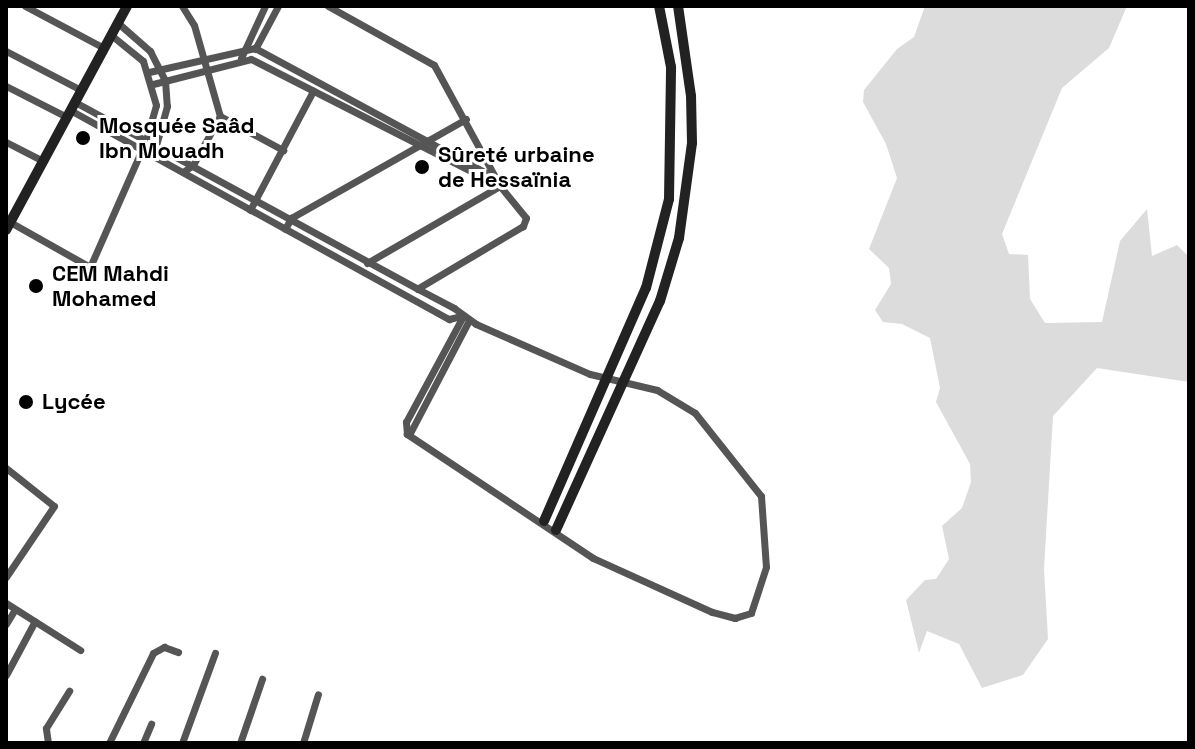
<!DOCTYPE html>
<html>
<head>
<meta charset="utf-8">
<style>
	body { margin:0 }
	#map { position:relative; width:1195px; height:749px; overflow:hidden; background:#fff; font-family:"Space Grotesk",sans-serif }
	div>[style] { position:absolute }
	.green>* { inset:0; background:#dcdcdc }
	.street>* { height:7px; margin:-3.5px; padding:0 3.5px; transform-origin:3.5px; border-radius:3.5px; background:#555 }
	.secondary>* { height:10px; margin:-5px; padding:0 5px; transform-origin:5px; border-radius:5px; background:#222 }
	.dots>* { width:22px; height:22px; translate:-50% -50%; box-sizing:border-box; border:4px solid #fff; border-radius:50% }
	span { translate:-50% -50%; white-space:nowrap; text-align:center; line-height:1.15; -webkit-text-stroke:6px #fff; paint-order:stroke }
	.poi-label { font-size:22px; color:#000; font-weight:700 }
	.left { translate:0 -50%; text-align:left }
	.frame { position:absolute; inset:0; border:8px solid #000; pointer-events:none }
</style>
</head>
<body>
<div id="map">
	<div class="green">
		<i style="clip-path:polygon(925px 6px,1127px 6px,1109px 48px,1062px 88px,1002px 234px,1009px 254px,1028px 255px,1030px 299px,1045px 323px,1102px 322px,1120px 241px,1147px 209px,1152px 256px,1177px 245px,1189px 257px,1189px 382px,1097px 368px,1053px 416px,1044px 569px,1048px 639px,1023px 675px,982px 688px,959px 644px,927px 631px,919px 653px,906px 600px,925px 580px,936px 579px,949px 559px,942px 526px,962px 508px,971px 482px,970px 464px,936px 402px,940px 388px,930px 338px,902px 324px,883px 322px,875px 310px,891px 284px,889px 268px,869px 249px,897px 178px,886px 144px,863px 102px,864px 90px,897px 49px,914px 37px)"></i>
	</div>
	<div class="street">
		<i style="left:25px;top:6px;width:89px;rotate:28deg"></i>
		<i style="left:182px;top:6px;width:22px;rotate:58deg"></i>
		<i style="left:194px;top:25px;width:95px;rotate:74.1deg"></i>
		<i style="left:220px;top:116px;width:56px;rotate:118.9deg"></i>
		<i style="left:193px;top:165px;width:12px;rotate:145deg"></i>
		<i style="left:328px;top:6px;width:121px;rotate:29.1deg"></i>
		<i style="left:434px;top:65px;width:138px;rotate:61.4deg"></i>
		<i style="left:500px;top:186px;width:41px;rotate:50.9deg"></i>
		<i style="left:526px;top:218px;width:9px;rotate:111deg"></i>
		<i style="left:523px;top:226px;width:123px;rotate:149.3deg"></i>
		<i style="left:118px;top:23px;width:43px;rotate:41.2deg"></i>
		<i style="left:150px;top:51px;width:33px;rotate:63deg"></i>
		<i style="left:165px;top:80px;width:26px;rotate:86deg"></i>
		<i style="left:167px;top:106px;width:45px;rotate:105.6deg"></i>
		<i style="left:255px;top:49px;width:49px;rotate:-61.9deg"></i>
		<i style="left:6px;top:51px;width:85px;rotate:27.5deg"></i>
		<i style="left:241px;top:58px;width:57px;rotate:-65.2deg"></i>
		<i style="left:149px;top:72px;width:109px;rotate:-12.8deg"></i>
		<i style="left:255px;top:48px;width:273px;rotate:28.4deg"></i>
		<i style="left:153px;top:84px;width:101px;rotate:-14.3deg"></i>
		<i style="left:251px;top:59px;width:280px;rotate:27deg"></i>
		<i style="left:6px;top:86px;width:68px;rotate:26.9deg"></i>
		<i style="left:75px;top:102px;width:391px;rotate:28.6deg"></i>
		<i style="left:418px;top:289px;width:41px;rotate:27.8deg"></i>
		<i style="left:454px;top:308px;width:27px;rotate:36deg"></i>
		<i style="left:476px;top:324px;width:124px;rotate:23.7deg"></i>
		<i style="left:590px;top:374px;width:69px;rotate:13.4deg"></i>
		<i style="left:657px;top:390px;width:44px;rotate:31.2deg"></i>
		<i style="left:695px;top:413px;width:106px;rotate:51.5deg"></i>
		<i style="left:761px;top:496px;width:71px;rotate:86deg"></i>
		<i style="left:766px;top:567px;width:48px;rotate:108.1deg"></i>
		<i style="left:751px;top:613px;width:17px;rotate:163deg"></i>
		<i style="left:735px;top:618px;width:24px;rotate:-165deg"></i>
		<i style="left:712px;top:612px;width:131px;rotate:-155.6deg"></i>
		<i style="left:593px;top:558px;width:224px;rotate:-146.3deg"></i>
		<i style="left:407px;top:434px;width:12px;rotate:-95deg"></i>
		<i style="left:406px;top:422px;width:120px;rotate:-61.7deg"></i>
		<i style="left:70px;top:110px;width:433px;rotate:28.9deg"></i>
		<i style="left:449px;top:319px;width:12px;rotate:-14deg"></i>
		<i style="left:220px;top:116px;width:72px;rotate:28.4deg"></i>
		<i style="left:6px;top:142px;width:42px;rotate:27.2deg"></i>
		<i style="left:250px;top:210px;width:135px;rotate:-62.1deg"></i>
		<i style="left:10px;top:222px;width:92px;rotate:29.4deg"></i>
		<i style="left:90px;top:267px;width:139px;rotate:-66.2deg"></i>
		<i style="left:146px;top:140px;width:36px;rotate:-74deg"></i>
		<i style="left:156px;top:105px;width:46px;rotate:-106.5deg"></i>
		<i style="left:143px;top:61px;width:41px;rotate:-140.9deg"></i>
		<i style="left:285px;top:229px;width:13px;rotate:-61deg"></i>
		<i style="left:291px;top:218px;width:201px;rotate:-29.5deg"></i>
		<i style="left:367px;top:263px;width:154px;rotate:-30.1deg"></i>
		<i style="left:409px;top:435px;width:130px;rotate:-62.4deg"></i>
		<i style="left:6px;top:468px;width:61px;rotate:38.4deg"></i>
		<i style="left:54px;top:506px;width:86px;rotate:124.1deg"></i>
		<i style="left:6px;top:603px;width:88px;rotate:32.4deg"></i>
		<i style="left:6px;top:624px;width:17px;rotate:-59deg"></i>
		<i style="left:6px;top:675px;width:61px;rotate:-61.8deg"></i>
		<i style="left:48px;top:743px;width:15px;rotate:-98deg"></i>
		<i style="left:46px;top:728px;width:44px;rotate:-58.1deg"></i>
		<i style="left:109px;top:743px;width:100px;rotate:-63.9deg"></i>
		<i style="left:153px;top:653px;width:13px;rotate:-29deg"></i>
		<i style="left:164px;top:647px;width:15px;rotate:20deg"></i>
		<i style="left:143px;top:743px;width:21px;rotate:-67deg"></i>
		<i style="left:182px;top:743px;width:96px;rotate:-69.9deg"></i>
		<i style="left:240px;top:743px;width:68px;rotate:-71deg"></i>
		<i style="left:303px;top:743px;width:51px;rotate:-73deg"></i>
	</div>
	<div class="secondary">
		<i style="left:6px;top:230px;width:255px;rotate:-61.6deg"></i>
		<i style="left:544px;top:521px;width:254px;rotate:-66.4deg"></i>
		<i style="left:646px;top:288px;width:92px;rotate:-75.5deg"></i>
		<i style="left:669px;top:199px;width:132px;rotate:-89.1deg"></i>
		<i style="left:671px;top:67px;width:62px;rotate:-101.1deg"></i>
		<i style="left:556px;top:530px;width:252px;rotate:-65.6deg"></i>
		<i style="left:660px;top:301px;width:66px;rotate:-73.2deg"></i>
		<i style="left:679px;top:238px;width:96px;rotate:-82.2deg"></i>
		<i style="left:692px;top:143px;width:47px;rotate:-91.2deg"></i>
		<i style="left:691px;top:96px;width:91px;rotate:-98.2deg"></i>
	</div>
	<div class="dots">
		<i style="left:83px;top:138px;background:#000"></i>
		<i style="left:422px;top:167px;background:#000"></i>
		<i style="left:36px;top:286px;background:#000"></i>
		<i style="left:26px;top:402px;background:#000"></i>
	</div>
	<div class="poi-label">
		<span class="left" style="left:99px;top:138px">Mosquée Saâd<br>Ibn Mouadh</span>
		<span class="left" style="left:438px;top:167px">Sûreté urbaine<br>de Hessaïnia</span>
		<span class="left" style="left:52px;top:286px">CEM Mahdi<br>Mohamed</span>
		<span class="left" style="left:42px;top:402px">Lycée</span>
	</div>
	<div class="frame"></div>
</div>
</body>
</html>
